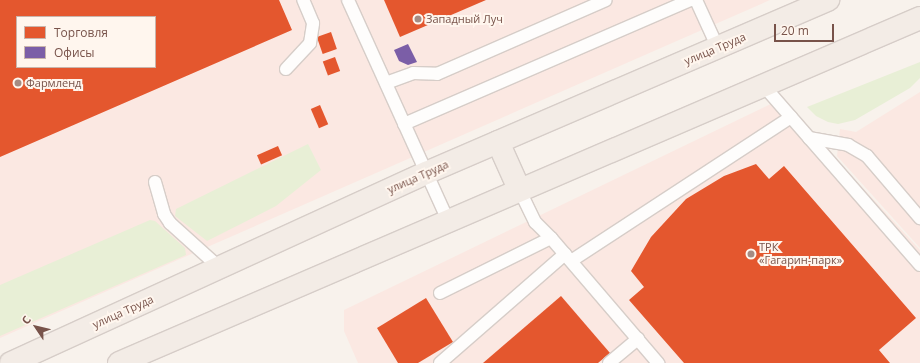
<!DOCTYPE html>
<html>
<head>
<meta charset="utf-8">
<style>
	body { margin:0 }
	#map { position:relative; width:920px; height:363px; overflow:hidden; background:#f8f2ec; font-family:"Open Sans",sans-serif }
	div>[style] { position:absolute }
	.commercial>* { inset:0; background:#fbe8e2 }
	.green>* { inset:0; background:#e8efd6 }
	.shops>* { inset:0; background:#e4572e; transform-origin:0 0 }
	.offices>* { inset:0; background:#7b5ea7 }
	.roads { filter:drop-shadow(1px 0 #d6cdc8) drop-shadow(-1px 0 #d6cdc8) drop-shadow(0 1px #d6cdc8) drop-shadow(0 -1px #d6cdc8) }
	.service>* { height:12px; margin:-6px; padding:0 6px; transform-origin:6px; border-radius:6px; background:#fefdfc }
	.primary>* { height:22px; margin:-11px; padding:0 11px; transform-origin:11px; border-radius:11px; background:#f3ece6 }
	.dots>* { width:11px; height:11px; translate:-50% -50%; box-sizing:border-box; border:2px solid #fff6ee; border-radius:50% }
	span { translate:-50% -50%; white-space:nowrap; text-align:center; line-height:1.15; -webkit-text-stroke:4px #fff6ee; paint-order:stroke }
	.poi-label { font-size:11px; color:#78534a }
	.left { translate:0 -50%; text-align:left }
	.street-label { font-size:11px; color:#78534a }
	.legend { position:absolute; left:16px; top:16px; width:140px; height:52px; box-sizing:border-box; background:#fff6ee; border:1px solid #c9b5ac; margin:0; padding:5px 7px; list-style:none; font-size:12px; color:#78534a }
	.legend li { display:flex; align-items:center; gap:8px; height:20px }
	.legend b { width:20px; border:1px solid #c9b5ac }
	.north { position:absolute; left:16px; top:307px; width:40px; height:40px; -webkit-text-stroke:3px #fff6ee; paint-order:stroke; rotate:305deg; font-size:11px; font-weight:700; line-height:16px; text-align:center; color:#78534a }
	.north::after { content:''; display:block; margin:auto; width:14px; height:18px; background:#78534a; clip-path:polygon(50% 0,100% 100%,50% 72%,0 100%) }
	.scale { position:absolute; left:774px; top:24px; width:60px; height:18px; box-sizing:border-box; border:2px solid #78534a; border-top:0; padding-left:5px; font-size:12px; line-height:14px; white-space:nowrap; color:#78534a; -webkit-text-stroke:3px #fff6ee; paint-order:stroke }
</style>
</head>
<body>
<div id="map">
	<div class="commercial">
		<i style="clip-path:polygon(evenodd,0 0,770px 0,0 338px,0 0,17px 17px,155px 17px,155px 67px,17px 67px,17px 17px)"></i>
		<i style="clip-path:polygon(920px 92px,920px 248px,837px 156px,840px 129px,856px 132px)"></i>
		<i style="clip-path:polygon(781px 99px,920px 250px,920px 363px,358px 363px,344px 331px,344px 310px)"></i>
	</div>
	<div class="green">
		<i style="clip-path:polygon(920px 62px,920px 78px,910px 88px,855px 120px,838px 124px,828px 122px,816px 116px,807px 107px)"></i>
		<i style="clip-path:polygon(308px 144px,321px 170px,276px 206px,207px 241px,175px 216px,176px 209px)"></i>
		<i style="clip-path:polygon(150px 220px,155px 221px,185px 248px,186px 255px,0 336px,0 285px)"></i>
	</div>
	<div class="shops">
		<i style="clip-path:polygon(evenodd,0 0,279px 0,292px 30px,0 157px,0 0,17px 17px,155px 17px,155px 67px,17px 67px,17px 17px)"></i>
		<i style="clip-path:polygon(384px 0,486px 0,400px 37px)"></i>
		<i style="left:331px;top:32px;width:18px;height:15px;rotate:71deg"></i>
		<i style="left:335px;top:57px;width:15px;height:13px;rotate:70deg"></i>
		<i style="left:320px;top:105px;width:21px;height:10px;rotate:67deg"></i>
		<i style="left:278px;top:146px;width:10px;height:23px;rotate:66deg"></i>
		<i style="clip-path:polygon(756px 164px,769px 179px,784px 166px,916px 318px,879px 350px,890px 363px,684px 363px,629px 300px,644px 287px,631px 271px,651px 237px,686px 199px,724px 176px)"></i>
		<i style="clip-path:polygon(561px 296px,610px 353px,598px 363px,483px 363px)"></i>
		<i style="clip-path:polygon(426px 298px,453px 342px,418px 363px,398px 363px,377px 328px)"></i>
	</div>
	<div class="offices">
		<i style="clip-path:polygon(408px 44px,417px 62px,408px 65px,399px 61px,394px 50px)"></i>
	</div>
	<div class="roads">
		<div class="service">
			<i style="left:348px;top:0;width:242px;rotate:65.6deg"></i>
			<i style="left:696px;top:0;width:53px;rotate:65.4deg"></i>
			<i style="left:286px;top:69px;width:35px;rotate:-47deg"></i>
			<i style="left:310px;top:43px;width:20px;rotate:-81deg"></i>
			<i style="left:313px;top:23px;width:25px;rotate:-113deg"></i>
			<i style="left:386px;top:83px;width:29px;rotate:-20deg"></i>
			<i style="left:413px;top:73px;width:24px;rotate:2deg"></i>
			<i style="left:437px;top:74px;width:184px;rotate:-23.6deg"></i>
			<i style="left:763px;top:85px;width:239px;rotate:48.9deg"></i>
			<i style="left:404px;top:124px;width:312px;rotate:-23.4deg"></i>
			<i style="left:809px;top:138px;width:40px;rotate:10deg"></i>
			<i style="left:848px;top:145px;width:22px;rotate:30deg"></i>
			<i style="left:867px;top:156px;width:82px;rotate:49.5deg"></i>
			<i style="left:155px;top:182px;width:33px;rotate:74deg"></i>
			<i style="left:164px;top:214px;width:11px;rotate:56deg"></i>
			<i style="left:170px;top:223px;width:69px;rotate:42deg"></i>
			<i style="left:519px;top:189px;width:37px;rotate:64deg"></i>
			<i style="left:535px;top:222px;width:23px;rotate:45deg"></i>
			<i style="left:551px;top:238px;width:165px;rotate:49.4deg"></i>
			<i style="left:571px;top:261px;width:263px;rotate:-33.2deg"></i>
			<i style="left:440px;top:293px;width:124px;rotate:-26.4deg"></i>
			<i style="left:440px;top:363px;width:166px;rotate:-41.1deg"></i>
			<i style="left:609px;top:363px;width:38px;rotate:-40deg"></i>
		</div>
		<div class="primary">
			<i style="left:498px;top:142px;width:51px;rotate:65.9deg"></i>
			<i style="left:11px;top:363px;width:456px;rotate:-24.6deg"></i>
			<i style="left:426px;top:173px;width:438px;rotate:-23.3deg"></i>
			<i style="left:119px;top:363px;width:872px;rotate:-23.3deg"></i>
		</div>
	</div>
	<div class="dots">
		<i style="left:418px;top:19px;background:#a58b83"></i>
		<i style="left:18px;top:83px;background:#a58b83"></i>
		<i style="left:751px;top:254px;background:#a58b83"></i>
	</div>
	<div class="poi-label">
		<span class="left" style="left:426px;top:19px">Западный Луч</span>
		<span class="left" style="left:26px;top:83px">Фармленд</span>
		<span class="left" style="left:759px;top:254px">ТРК<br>«Гагарин-парк»</span>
	</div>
	<div class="street-label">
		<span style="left:715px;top:49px;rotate:-23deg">улица Труда</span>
		<span style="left:418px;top:177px;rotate:-24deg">улица Труда</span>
		<span style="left:123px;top:312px;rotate:-24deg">улица Труда</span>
	</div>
	<ul class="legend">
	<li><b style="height:11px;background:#e4572e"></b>Торговля</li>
	<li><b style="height:11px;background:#7b5ea7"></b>Офисы</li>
	</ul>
	<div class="north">С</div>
	<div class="scale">20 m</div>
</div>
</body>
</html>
